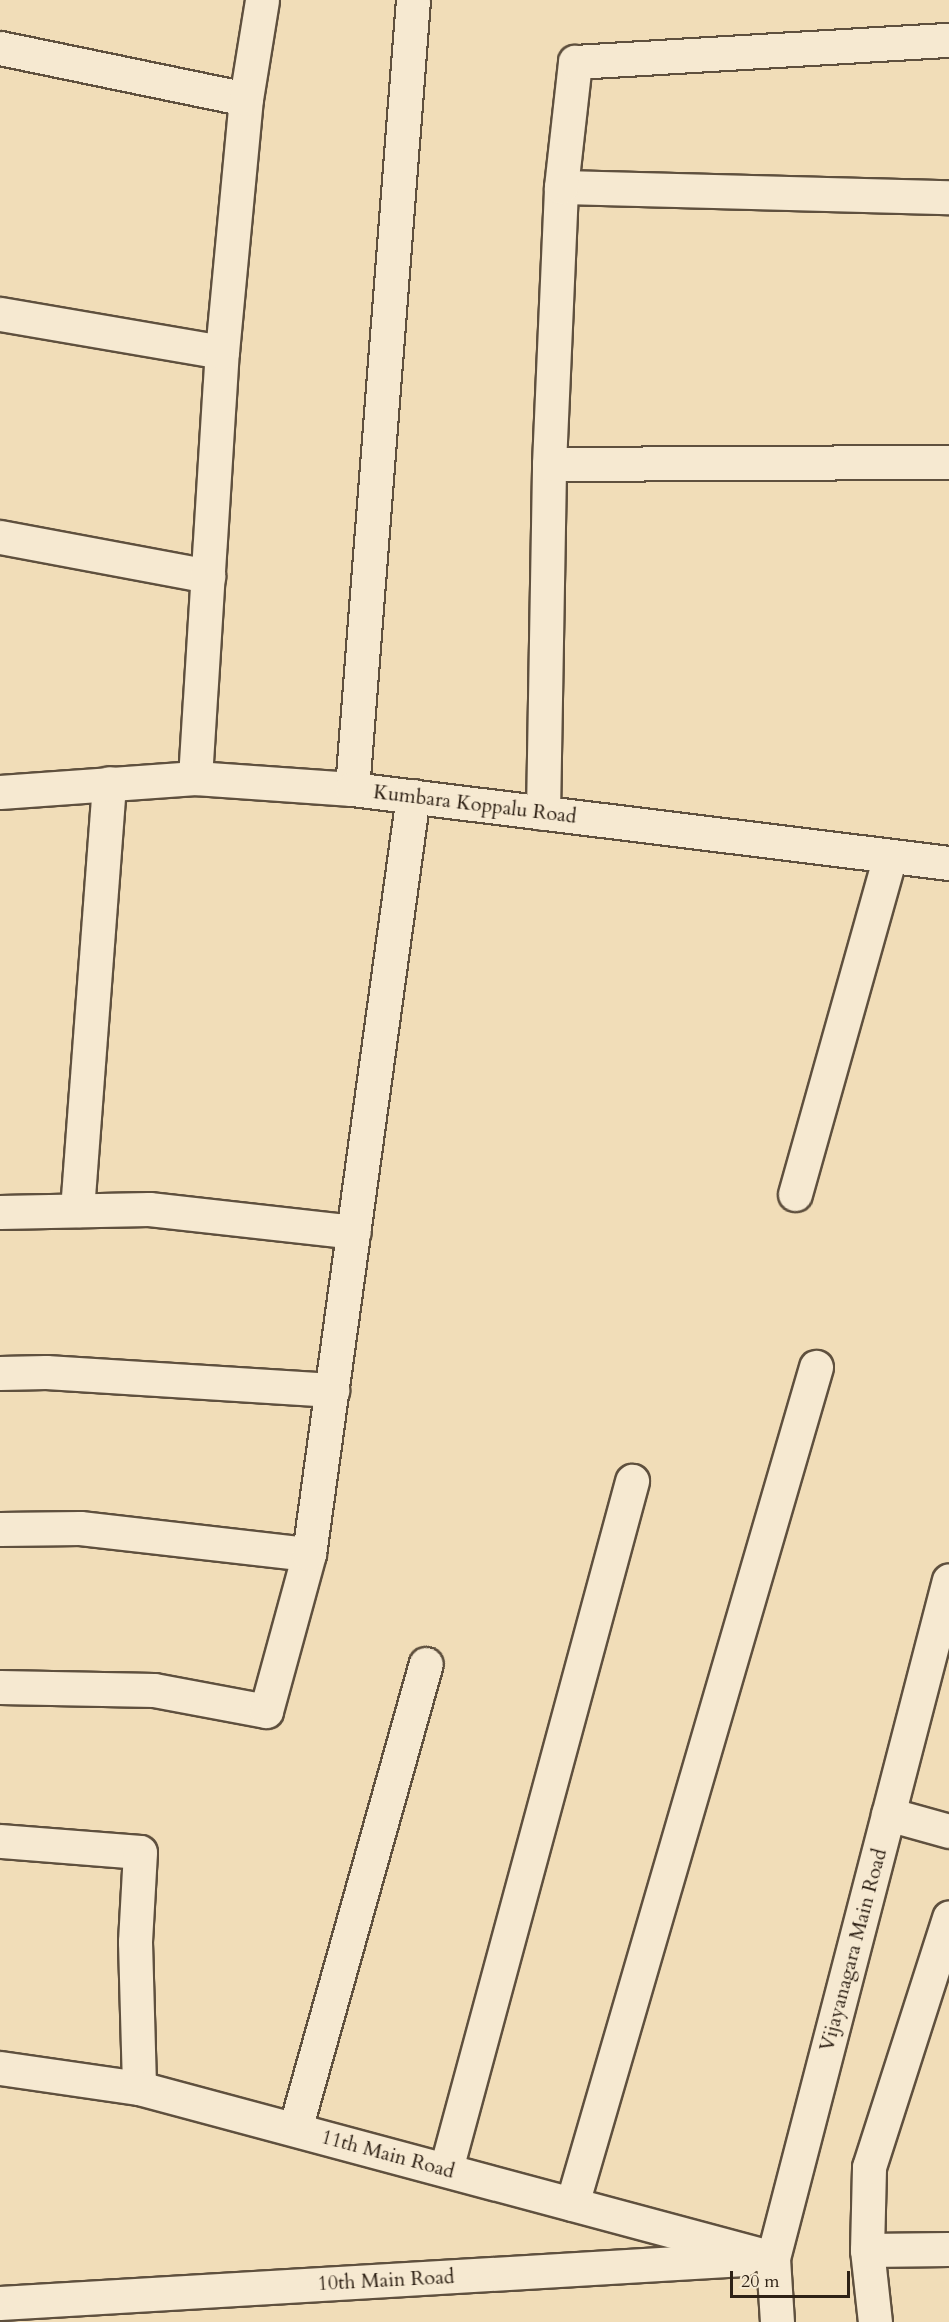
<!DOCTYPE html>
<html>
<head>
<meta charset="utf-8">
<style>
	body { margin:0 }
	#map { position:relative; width:949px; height:2322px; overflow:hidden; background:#f1ddb8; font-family:Cardo,serif }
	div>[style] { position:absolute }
	.roads { filter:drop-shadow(2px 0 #5f503e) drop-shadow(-2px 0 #5f503e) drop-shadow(0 2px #5f503e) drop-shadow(0 -2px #5f503e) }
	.street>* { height:33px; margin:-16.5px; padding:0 16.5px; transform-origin:16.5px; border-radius:16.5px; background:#f6e9d1 }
	.secondary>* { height:33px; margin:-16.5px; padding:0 16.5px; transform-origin:16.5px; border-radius:16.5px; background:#f6e9d1 }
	span { translate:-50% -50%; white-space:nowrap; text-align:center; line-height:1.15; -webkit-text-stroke:6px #f6e9d1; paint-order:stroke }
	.street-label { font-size:20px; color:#2e2115 }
	.scale { position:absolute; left:730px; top:2271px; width:120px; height:27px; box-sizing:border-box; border:3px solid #2e2115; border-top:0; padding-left:8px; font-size:18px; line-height:21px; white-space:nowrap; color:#2e2115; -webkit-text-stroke:4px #f6e9d1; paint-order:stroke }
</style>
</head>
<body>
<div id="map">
	<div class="roads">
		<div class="street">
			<i style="left:0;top:48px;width:251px;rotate:11.7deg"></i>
			<i style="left:561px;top:187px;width:388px;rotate:1.5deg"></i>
			<i style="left:0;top:314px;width:225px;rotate:9.7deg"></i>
			<i style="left:549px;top:464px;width:400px;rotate:-0.3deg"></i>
			<i style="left:0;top:537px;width:212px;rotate:10.6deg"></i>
			<i style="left:195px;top:778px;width:427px;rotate:-86.4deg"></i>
			<i style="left:222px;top:352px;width:254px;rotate:-84.6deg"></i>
			<i style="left:246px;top:99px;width:100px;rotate:-80.8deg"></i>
			<i style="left:352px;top:789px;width:791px;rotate:-85.58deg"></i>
			<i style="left:543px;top:813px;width:349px;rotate:-89deg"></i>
			<i style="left:549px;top:464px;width:277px;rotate:-87.5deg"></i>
			<i style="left:561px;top:187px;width:126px;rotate:-83.6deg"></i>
			<i style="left:575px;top:62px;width:375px;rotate:-3.4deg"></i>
			<i style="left:795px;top:1194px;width:350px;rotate:-74.3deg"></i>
			<i style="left:77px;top:1210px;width:428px;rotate:-85.7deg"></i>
			<i style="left:0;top:1212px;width:149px;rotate:-1.2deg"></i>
			<i style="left:149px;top:1209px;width:206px;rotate:6.4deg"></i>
			<i style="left:0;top:1373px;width:46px;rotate:-1.2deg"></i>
			<i style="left:46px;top:1372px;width:287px;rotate:3.6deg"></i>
			<i style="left:0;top:1529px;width:80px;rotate:-0.7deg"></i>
			<i style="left:80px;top:1528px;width:230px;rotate:6.5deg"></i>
			<i style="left:0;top:1687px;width:154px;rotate:1.1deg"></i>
			<i style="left:154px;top:1690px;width:114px;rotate:10.6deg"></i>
			<i style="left:266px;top:1711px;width:163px;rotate:-74.7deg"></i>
			<i style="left:309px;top:1554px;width:765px;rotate:-82.19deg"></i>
			<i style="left:888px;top:1814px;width:63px;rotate:15.6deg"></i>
			<i style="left:0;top:1841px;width:140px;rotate:4.5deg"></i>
			<i style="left:140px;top:1852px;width:90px;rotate:93.2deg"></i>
			<i style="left:135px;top:1942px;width:146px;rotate:88.4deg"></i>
			<i style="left:0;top:2068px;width:140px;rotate:8.2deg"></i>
			<i style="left:139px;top:2088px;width:656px;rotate:15.01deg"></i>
			<i style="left:295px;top:2129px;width:483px;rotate:-74.3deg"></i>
			<i style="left:446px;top:2169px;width:713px;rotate:-74.87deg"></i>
			<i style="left:572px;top:2204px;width:872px;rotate:-73.75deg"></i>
			<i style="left:867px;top:2250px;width:82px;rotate:-0.7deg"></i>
			<i style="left:0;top:2303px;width:745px;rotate:-3.38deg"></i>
			<i style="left:875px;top:2322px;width:72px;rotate:-96.3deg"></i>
			<i style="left:867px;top:2250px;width:83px;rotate:-88.6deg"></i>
			<i style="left:869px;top:2167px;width:262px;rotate:-72.2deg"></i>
		</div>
		<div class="secondary">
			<i style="left:0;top:792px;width:196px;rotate:-4.1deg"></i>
			<i style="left:195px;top:778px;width:157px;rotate:4deg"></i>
			<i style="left:352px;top:789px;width:602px;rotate:7.07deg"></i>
			<i style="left:777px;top:2322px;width:64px;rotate:-93.6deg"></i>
			<i style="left:773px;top:2258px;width:700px;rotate:-75.45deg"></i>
		</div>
	</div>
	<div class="street-label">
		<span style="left:475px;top:804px;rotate:7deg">Kumbara Koppalu Road</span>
		<span style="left:853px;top:1950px;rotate:-75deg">Vijayanagara Main Road</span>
		<span style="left:388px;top:2154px;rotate:15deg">11th Main Road</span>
		<span style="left:386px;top:2280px;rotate:-3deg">10th Main Road</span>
	</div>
	<div class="scale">20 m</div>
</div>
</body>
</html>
